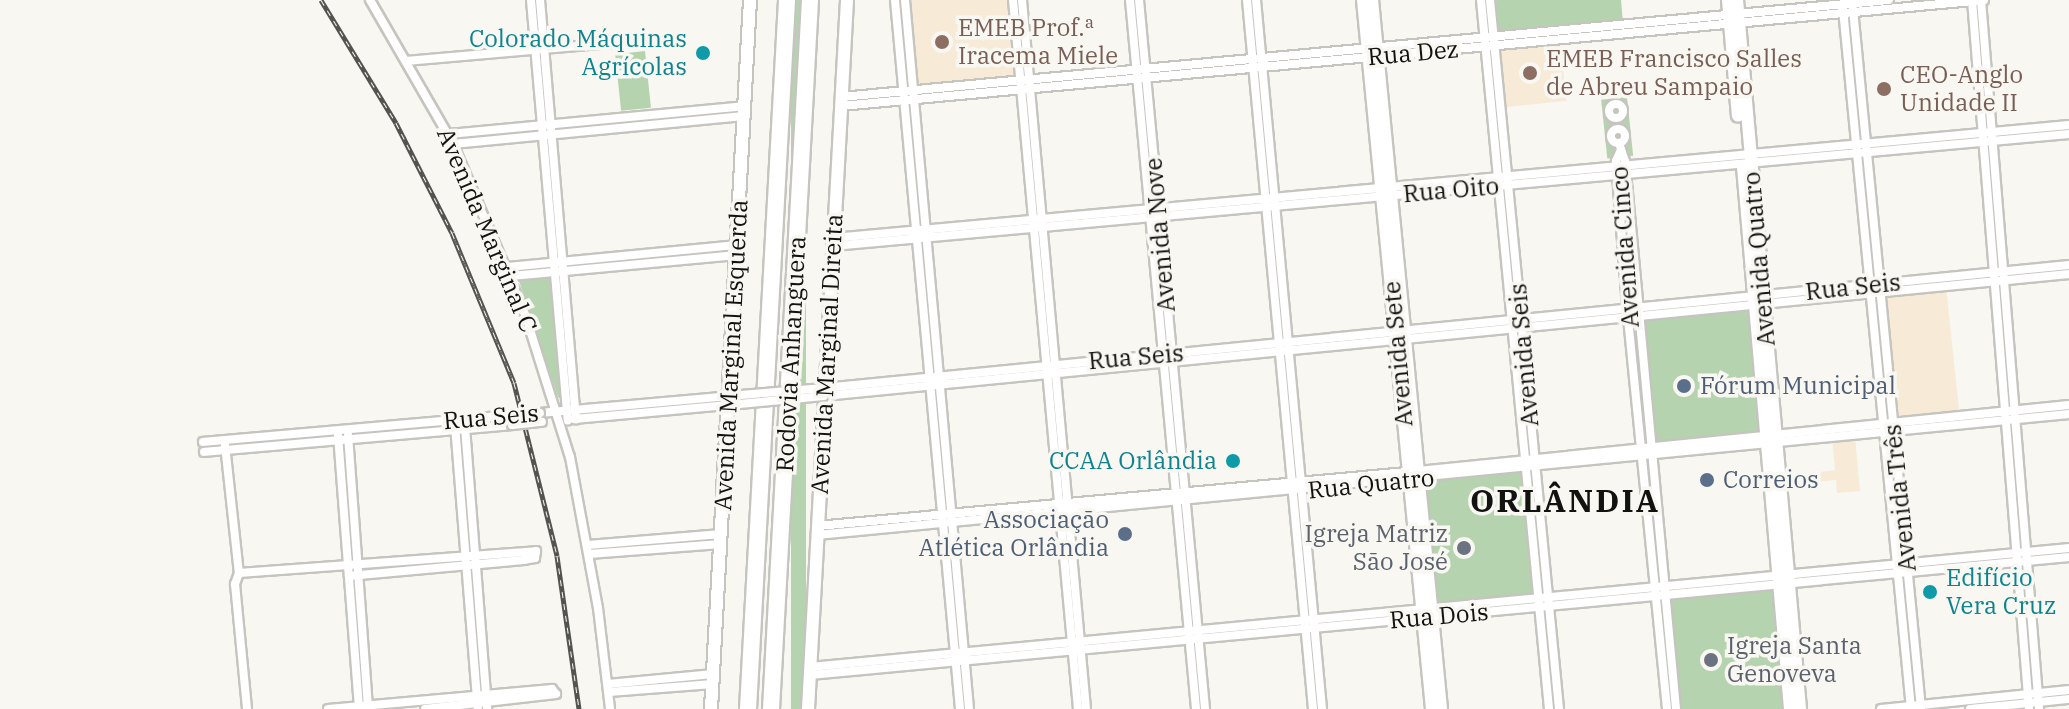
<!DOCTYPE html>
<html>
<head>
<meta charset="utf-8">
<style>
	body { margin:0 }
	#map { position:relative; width:2069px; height:709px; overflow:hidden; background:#f8f7f2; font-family:"IBM Plex Serif",serif }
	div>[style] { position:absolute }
	.education>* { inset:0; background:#f7ebd7; transform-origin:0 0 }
	.green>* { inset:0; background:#b6d3af; transform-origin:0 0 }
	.roads { filter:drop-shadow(2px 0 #c5c4bf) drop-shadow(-2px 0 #c5c4bf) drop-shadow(0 2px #c5c4bf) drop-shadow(0 -2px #c5c4bf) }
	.street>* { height:8px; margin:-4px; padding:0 4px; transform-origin:4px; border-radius:4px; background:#fff }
	.street>.ring { margin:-4px; padding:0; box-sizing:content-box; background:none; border:8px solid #fff; border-radius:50% }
	.secondary>* { height:12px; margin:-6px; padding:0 6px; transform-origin:6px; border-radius:6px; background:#fff }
	.highway>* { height:16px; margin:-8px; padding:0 8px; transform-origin:8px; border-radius:8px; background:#fff }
	.rail>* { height:5px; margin-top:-2.5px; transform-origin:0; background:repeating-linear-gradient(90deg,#f8f7f2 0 6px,#535350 0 12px); box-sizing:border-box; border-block:2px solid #535350 }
	.bridges { filter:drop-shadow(2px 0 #c5c4bf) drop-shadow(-2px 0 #c5c4bf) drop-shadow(0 2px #c5c4bf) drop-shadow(0 -2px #c5c4bf) }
	.street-bridge>* { height:8px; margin:-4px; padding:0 4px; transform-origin:4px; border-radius:4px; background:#fff }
	.dots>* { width:22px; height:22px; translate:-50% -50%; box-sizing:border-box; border:4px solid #f8f7f2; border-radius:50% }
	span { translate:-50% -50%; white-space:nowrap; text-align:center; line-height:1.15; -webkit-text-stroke:7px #f8f7f2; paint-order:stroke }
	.education-label { font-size:24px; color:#785e54 }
	.left { translate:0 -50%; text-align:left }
	.culture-label { font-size:24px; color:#0d838f }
	.right { translate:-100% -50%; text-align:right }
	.street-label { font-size:24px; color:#121210 }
	.service-label { font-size:24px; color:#4e5e75 }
	.worship-label { font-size:24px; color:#5b616d }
	.district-label { font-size:32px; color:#121210; font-weight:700; letter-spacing:2px }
</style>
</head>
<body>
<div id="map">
	<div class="education">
		<i style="left:905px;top:0;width:108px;height:91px"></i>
		<i style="left:1560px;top:39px;width:62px;height:66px;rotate:84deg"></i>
		<i style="left:1946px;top:286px;width:132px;height:66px;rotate:84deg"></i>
		<i style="clip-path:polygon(1855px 436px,1860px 491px,1837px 493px,1836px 480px,1814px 482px,1813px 473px,1835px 470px,1832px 438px)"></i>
	</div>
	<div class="green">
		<i style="left:791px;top:0;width:15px;height:710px"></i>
		<i style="clip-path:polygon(1496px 0,1621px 0,1623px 23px,1498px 31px)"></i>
		<i style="left:645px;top:51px;width:57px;height:30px;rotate:84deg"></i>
		<i style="left:1627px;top:97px;width:59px;height:26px;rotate:84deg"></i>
		<i style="clip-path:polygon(553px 275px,563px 400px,558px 397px,518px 278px)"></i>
		<i style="left:1753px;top:305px;width:132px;height:116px;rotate:84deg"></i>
		<i style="left:1525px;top:468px;width:131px;height:107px;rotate:85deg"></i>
		<i style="left:1779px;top:585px;width:124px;height:114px;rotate:85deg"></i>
	</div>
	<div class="roads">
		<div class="street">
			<i style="left:370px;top:0;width:166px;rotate:60deg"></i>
			<i style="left:453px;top:144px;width:188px;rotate:67.1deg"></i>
			<i style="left:526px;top:317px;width:147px;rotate:72.6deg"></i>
			<i style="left:570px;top:457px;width:154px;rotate:79.5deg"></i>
			<i style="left:598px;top:608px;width:102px;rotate:83.2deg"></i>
			<i style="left:531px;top:0;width:422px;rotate:85deg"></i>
			<i style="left:540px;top:0;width:421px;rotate:85.1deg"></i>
			<i style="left:895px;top:0;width:712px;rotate:84.76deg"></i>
			<i style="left:905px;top:0;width:712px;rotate:84.84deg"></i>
			<i style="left:1013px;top:0;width:712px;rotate:84.76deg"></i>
			<i style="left:1022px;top:0;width:712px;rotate:84.84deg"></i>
			<i style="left:1130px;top:0;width:712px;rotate:84.68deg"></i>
			<i style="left:1139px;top:0;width:712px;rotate:84.68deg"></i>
			<i style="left:1247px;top:0;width:712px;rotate:84.68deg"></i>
			<i style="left:1256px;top:0;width:712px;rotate:84.68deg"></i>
			<i style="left:1481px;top:0;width:712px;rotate:84.52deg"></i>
			<i style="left:1490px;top:0;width:712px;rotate:84.44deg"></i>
			<i style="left:1972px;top:0;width:711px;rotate:85.4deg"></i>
			<i style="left:1981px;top:0;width:711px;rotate:85.32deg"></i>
			<i style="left:1843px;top:9px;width:703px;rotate:84.45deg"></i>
			<i style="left:1853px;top:9px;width:703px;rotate:84.45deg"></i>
			<i style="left:407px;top:61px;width:230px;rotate:-5deg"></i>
			<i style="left:841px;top:97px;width:1052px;rotate:-5.29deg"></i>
			<i class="ring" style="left:1609px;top:104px;width:6px;height:6px"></i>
			<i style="left:841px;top:106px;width:1148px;rotate:-5.3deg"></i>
			<i class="ring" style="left:1611px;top:129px;width:6px;height:6px"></i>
			<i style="left:449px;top:134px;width:296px;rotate:-5.4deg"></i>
			<i style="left:1619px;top:143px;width:19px;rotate:72deg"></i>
			<i style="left:1625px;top:161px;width:550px;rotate:84.68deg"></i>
			<i style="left:453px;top:144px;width:292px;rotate:-5.5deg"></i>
			<i style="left:1620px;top:152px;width:10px;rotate:114deg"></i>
			<i style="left:1616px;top:161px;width:147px;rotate:85.7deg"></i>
			<i style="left:1627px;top:308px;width:403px;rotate:84.3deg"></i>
			<i style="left:833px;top:238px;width:1241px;rotate:-5.22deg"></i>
			<i style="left:833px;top:246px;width:1241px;rotate:-5.18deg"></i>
			<i style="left:508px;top:267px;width:231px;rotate:-5.5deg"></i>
			<i style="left:511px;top:276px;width:227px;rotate:-5.3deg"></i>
			<i style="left:824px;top:388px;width:1251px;rotate:-5.64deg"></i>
			<i style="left:824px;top:396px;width:1251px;rotate:-5.6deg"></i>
			<i style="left:540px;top:413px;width:190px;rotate:-5.1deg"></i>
			<i style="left:574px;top:419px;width:156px;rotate:-5.2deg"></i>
			<i style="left:455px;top:425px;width:285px;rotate:85.4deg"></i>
			<i style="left:465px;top:427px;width:283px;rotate:85.5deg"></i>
			<i style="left:338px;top:435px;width:275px;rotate:85.6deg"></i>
			<i style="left:348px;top:435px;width:275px;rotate:85.8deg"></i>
			<i style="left:203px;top:442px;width:308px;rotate:-5deg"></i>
			<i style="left:225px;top:445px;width:129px;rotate:83.8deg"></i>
			<i style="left:239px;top:573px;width:12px;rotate:110deg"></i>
			<i style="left:235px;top:584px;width:126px;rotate:84.5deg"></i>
			<i style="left:204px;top:452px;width:309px;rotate:-5deg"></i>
			<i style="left:817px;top:526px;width:604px;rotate:-5.23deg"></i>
			<i style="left:1418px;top:471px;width:654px;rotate:-5.79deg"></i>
			<i style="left:817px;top:535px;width:1258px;rotate:-5.52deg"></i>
			<i style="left:588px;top:545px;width:134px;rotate:-4.7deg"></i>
			<i style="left:589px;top:554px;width:132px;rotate:-4.3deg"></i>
			<i style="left:239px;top:573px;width:298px;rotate:-4.2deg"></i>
			<i style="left:536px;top:551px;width:7px;rotate:98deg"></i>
			<i style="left:535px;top:558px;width:11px;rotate:170deg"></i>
			<i style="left:524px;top:560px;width:176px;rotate:174.8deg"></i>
			<i style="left:810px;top:667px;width:1265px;rotate:-5.4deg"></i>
			<i style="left:810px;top:675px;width:1265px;rotate:-5.35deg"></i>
			<i style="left:608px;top:684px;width:106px;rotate:-5.4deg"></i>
			<i style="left:609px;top:692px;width:104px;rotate:-4.4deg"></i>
			<i style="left:328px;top:709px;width:225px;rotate:-5.1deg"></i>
			<i style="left:552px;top:689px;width:6px;rotate:51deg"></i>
			<i style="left:425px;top:709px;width:132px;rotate:-6.5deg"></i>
			<i style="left:1881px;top:709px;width:189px;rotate:-5.8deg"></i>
			<i style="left:1970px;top:709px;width:100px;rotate:-5.8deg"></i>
		</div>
		<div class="secondary">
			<i style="left:1363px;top:0;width:712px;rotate:84.44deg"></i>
			<i style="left:1372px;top:0;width:712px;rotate:84.44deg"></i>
			<i style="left:1728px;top:0;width:116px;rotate:85.1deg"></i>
			<i style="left:1737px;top:0;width:712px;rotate:84.92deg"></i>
			<i style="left:1743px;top:167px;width:544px;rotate:85.04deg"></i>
			<i style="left:711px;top:709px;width:710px;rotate:-86.85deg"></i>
			<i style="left:808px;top:709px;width:710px;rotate:-86.85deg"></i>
		</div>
		<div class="highway">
			<i style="left:748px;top:709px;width:710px;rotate:-86.85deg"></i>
			<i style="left:771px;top:709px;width:710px;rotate:-86.85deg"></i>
		</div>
	</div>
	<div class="rail">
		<i style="left:321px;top:0;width:144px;rotate:58.6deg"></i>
		<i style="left:396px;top:123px;width:123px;rotate:63deg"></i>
		<i style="left:452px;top:233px;width:162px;rotate:67.5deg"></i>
		<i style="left:514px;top:383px;width:178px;rotate:76deg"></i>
		<i style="left:557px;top:556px;width:155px;rotate:81.8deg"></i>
	</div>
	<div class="bridges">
		<div class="street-bridge">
			<i style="left:729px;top:396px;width:95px;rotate:-4.8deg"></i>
			<i style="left:729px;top:405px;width:95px;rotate:-5.4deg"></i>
			<i style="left:510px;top:415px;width:30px;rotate:-4deg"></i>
			<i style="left:512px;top:425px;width:30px;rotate:-6deg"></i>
		</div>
	</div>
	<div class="dots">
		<i style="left:942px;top:42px;background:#8d6e63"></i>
		<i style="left:703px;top:53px;background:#0f9aa8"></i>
		<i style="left:1530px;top:73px;background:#8d6e63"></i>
		<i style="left:1884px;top:89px;background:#8d6e63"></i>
		<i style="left:1684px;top:386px;background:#5c6f8a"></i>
		<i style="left:1233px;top:461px;background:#0f9aa8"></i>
		<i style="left:1707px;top:480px;background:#5c6f8a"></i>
		<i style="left:1125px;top:534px;background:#5c6f8a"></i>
		<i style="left:1464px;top:548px;background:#6b7280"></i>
		<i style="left:1930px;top:592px;background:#0f9aa8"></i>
		<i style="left:1711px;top:660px;background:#6b7280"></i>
	</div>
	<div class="education-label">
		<span class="left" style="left:958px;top:42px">EMEB Prof.ª<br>Iracema Miele</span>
		<span class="left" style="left:1546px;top:73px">EMEB Francisco Salles<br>de Abreu Sampaio</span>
		<span class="left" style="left:1900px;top:89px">CEO-Anglo<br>Unidade II</span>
	</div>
	<div class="culture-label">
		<span class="right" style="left:687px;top:53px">Colorado Máquinas<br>Agrícolas</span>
		<span class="right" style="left:1217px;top:461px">CCAA Orlândia</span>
		<span class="left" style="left:1946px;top:592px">Edifício<br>Vera Cruz</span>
	</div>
	<div class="street-label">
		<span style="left:1413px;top:53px;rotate:-5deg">Rua Dez</span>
		<span style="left:1451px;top:190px;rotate:-5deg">Rua Oito</span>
		<span style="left:487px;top:230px;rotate:67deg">Avenida Marginal C</span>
		<span style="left:1160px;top:235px;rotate:-95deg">Avenida Nove</span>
		<span style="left:1625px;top:247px;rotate:-94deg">Avenida Cinco</span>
		<span style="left:1759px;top:259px;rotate:-95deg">Avenida Quatro</span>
		<span style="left:1853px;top:287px;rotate:-6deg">Rua Seis</span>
		<span style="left:791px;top:354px;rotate:-87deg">Rodovia Anhanguera</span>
		<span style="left:827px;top:354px;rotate:-87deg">Avenida Marginal Direita</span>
		<span style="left:1398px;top:354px;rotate:-95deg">Avenida Sete</span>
		<span style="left:731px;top:355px;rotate:-87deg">Avenida Marginal Esquerda</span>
		<span style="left:1524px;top:355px;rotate:-95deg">Avenida Seis</span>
		<span style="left:1136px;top:357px;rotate:-5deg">Rua Seis</span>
		<span style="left:491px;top:417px;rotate:-5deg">Rua Seis</span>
		<span style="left:1371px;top:484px;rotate:-6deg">Rua Quatro</span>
		<span style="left:1900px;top:498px;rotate:-96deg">Avenida Três</span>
		<span style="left:1439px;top:616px;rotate:-5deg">Rua Dois</span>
	</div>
	<div class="service-label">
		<span class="left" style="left:1700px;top:386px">Fórum Municipal</span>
		<span class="left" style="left:1723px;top:480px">Correios</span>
		<span class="right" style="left:1109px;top:534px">Associação<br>Atlética Orlândia</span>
	</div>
	<div class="worship-label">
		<span class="right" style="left:1448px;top:548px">Igreja Matriz<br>São José</span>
		<span class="left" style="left:1727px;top:660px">Igreja Santa<br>Genoveva</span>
	</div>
	<div class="district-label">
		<span style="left:1565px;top:500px">ORLÂNDIA</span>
	</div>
</div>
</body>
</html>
